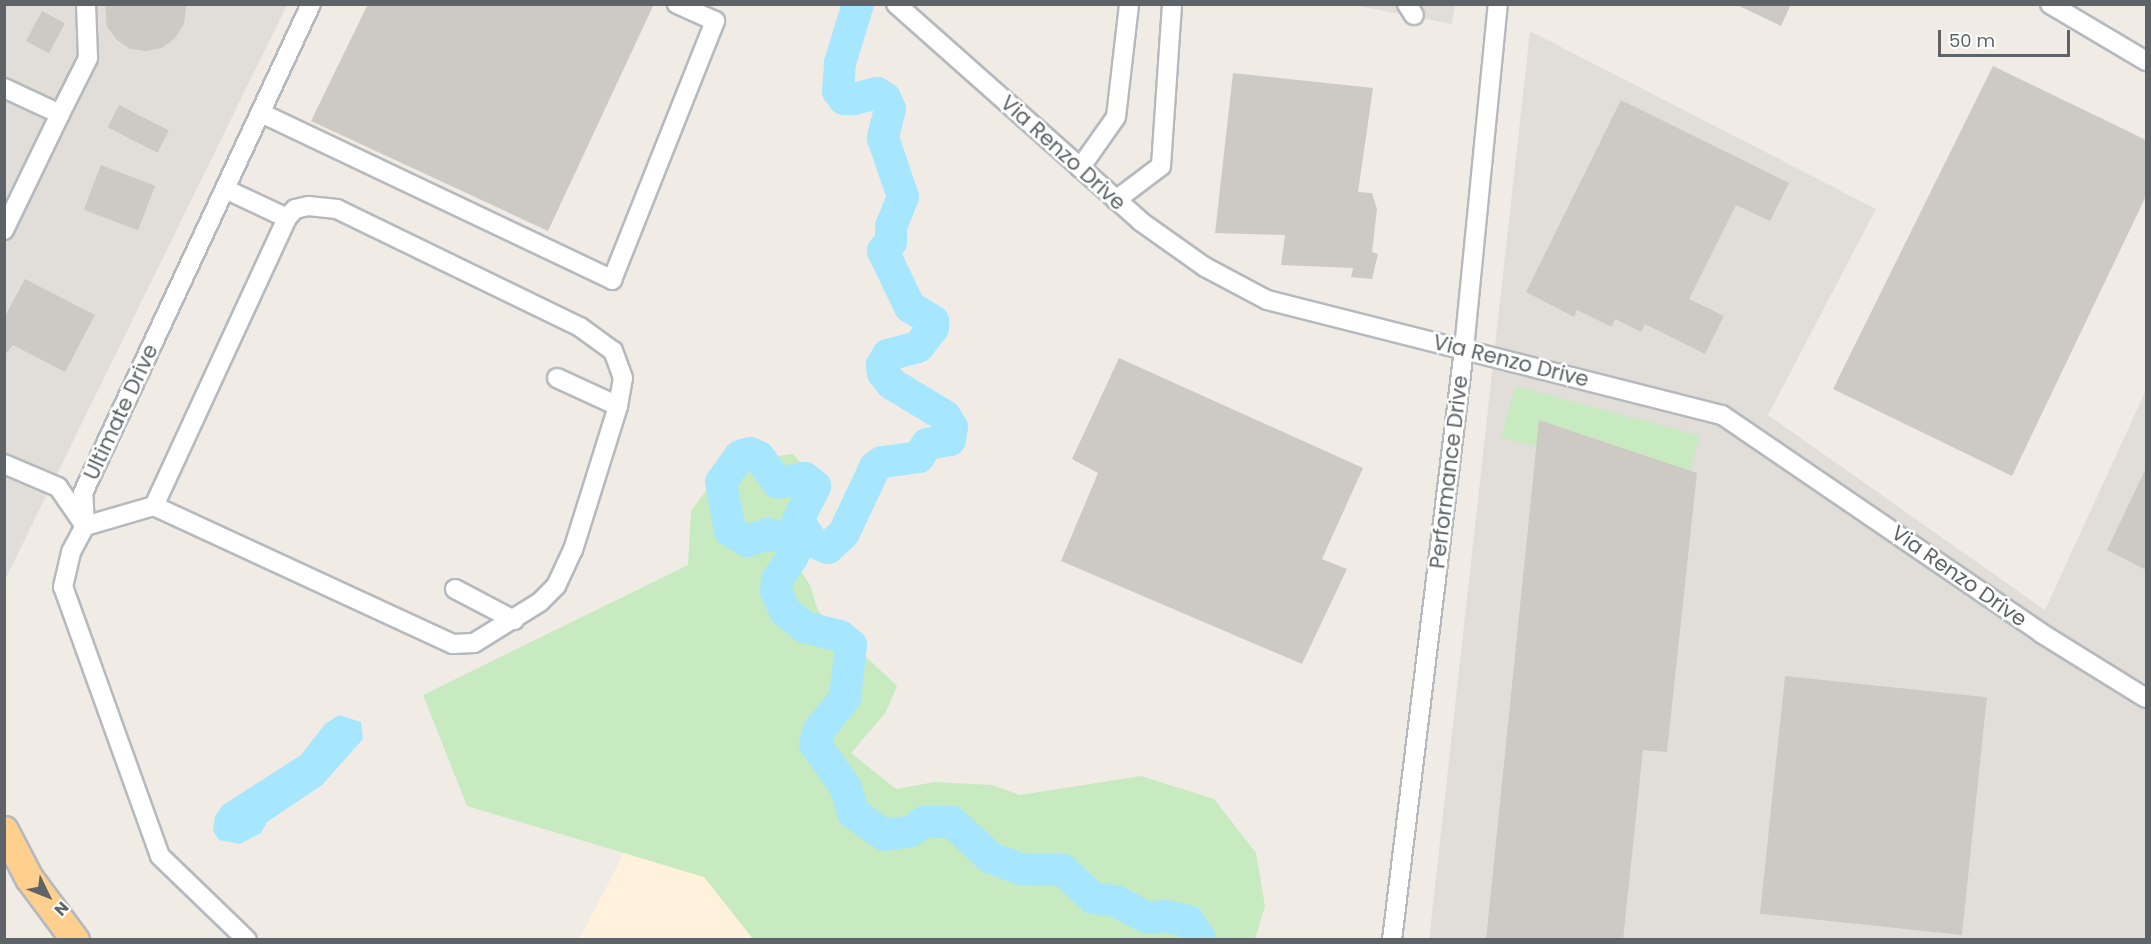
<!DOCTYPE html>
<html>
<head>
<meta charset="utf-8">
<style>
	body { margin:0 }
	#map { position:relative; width:2151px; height:944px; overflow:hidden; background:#f0ece5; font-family:Poppins,sans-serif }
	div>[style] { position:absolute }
	.commercial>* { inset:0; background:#fff1db }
	.industrial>* { inset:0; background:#e1ded9 }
	.green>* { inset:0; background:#c7eac0; transform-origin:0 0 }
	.water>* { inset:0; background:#a6e7ff }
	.river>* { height:32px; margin:-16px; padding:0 16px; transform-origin:16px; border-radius:16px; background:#a6e7ff }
	.building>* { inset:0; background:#cdc9c4; transform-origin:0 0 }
	.roads { filter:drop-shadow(2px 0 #b6b9bd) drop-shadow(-2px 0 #b6b9bd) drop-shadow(0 2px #b6b9bd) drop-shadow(0 -2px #b6b9bd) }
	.minor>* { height:18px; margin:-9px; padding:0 9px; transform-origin:9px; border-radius:9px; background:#fff }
	.highway>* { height:27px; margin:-13.5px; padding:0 13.5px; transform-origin:13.5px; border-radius:13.5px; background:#ffcf8d }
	span { translate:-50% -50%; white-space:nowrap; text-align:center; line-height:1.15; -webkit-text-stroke:5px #fff; paint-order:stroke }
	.street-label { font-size:21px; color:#5d6367 }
	.frame { position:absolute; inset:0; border:6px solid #5d6367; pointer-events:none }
	.north { position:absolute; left:18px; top:866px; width:60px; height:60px; -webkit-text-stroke:4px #fff; paint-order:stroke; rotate:133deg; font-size:16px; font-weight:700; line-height:24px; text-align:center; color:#5d6367 }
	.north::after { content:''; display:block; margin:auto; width:21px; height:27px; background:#5d6367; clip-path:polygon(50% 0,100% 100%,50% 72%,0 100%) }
	.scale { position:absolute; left:1938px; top:30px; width:132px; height:27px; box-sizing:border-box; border:3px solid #5d6367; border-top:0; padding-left:8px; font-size:18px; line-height:21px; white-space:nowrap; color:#5d6367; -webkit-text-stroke:4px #fff; paint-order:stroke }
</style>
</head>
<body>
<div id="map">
	<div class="commercial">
		<i style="clip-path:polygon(624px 853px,704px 877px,753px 939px,579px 940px)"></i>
	</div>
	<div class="industrial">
		<i style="clip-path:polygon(5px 5px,287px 5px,5px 580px)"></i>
		<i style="clip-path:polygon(1353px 5px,1455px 5px,1452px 24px)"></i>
		<i style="clip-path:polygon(1530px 31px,1876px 209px,1768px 415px,2045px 610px,2146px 390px,2146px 939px,1429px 940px)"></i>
	</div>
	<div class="green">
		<i style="left:1515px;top:386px;width:191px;height:53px;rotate:15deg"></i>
		<i style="clip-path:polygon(793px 454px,817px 482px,815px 502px,792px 529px,789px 553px,810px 585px,818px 611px,897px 686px,886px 712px,851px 753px,896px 789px,935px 782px,992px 785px,1020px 795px,1141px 776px,1214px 799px,1256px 853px,1265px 906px,1255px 939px,753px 939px,704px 877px,467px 806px,423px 695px,688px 565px,691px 511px,727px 462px)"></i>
	</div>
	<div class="water">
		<i style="clip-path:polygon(339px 715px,361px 722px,363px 739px,322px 785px,267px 822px,261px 833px,240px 844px,219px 840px,213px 831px,215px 816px,223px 805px,301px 755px,325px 724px)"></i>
	</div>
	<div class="river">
		<i style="left:858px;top:4px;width:62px;rotate:107deg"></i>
		<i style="left:840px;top:63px;width:28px;rotate:94deg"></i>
		<i style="left:838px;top:91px;width:10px;rotate:53deg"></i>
		<i style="left:844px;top:99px;width:10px"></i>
		<i style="left:854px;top:99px;width:24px;rotate:-15deg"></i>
		<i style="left:877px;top:93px;width:9px;rotate:32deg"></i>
		<i style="left:885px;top:98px;width:12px;rotate:66deg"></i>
		<i style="left:890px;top:109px;width:30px;rotate:104deg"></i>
		<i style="left:883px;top:138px;width:62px;rotate:71.3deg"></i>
		<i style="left:903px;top:197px;width:31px;rotate:112deg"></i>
		<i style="left:891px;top:226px;width:16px;rotate:90deg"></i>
		<i style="left:891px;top:242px;width:12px;rotate:132deg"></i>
		<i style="left:883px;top:251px;width:62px;rotate:64.3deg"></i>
		<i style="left:910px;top:307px;width:27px;rotate:31deg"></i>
		<i style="left:933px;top:321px;width:7px;rotate:90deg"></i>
		<i style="left:933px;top:328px;width:24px;rotate:128deg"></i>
		<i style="left:918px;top:347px;width:31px;rotate:165deg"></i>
		<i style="left:888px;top:355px;width:12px;rotate:121deg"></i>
		<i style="left:882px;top:365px;width:8px;rotate:83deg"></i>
		<i style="left:883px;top:373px;width:14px;rotate:51deg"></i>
		<i style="left:892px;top:384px;width:62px;rotate:31.1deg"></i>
		<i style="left:945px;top:416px;width:13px;rotate:58deg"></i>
		<i style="left:952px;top:427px;width:13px;rotate:99deg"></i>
		<i style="left:950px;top:440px;width:23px;rotate:170deg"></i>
		<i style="left:927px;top:444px;width:15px;rotate:122deg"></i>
		<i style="left:919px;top:457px;width:37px;rotate:172deg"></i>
		<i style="left:882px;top:462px;width:9px;rotate:144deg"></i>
		<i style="left:875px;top:467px;width:73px;rotate:115.2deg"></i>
		<i style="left:844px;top:533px;width:22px;rotate:137deg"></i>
		<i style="left:828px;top:548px;width:17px;rotate:-159deg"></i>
		<i style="left:812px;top:542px;width:26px;rotate:-122deg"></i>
		<i style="left:798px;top:520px;width:38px;rotate:-63deg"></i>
		<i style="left:815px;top:486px;width:13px;rotate:-141deg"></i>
		<i style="left:805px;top:478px;width:27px;rotate:170deg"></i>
		<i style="left:778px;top:483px;width:32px;rotate:-126deg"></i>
		<i style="left:759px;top:457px;width:10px;rotate:-156deg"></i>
		<i style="left:750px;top:453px;width:10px;rotate:163deg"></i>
		<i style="left:740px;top:456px;width:32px;rotate:126deg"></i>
		<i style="left:721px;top:482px;width:50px;rotate:79.6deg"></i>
		<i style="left:730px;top:531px;width:20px;rotate:30deg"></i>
		<i style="left:747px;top:541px;width:22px;rotate:-18deg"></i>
		<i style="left:768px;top:534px;width:19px;rotate:12deg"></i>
		<i style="left:787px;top:538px;width:11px;rotate:41deg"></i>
		<i style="left:795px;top:545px;width:11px;rotate:100deg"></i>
		<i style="left:793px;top:556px;width:29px;rotate:124deg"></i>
		<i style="left:777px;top:580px;width:11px;rotate:95deg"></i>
		<i style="left:776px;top:591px;width:22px;rotate:66deg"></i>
		<i style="left:785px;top:611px;width:25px;rotate:40deg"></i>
		<i style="left:804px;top:627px;width:37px;rotate:14deg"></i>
		<i style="left:840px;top:636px;width:14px;rotate:39deg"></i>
		<i style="left:851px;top:645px;width:53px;rotate:96.5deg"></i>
		<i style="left:845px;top:698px;width:41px;rotate:129.1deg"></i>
		<i style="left:819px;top:730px;width:15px;rotate:106deg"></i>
		<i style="left:815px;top:744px;width:54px;rotate:54.8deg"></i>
		<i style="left:846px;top:788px;width:26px;rotate:74deg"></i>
		<i style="left:853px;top:813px;width:38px;rotate:35deg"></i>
		<i style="left:884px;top:835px;width:27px;rotate:-8deg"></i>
		<i style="left:911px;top:831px;width:16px;rotate:-35deg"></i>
		<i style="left:924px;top:822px;width:28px"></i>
		<i style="left:952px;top:822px;width:53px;rotate:42.7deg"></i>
		<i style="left:991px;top:858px;width:32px;rotate:20deg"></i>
		<i style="left:1021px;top:869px;width:42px;rotate:1.4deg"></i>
		<i style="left:1063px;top:870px;width:41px;rotate:43deg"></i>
		<i style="left:1093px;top:898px;width:23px;rotate:7deg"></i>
		<i style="left:1116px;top:901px;width:36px;rotate:28deg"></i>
		<i style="left:1148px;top:918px;width:17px;rotate:-7deg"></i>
		<i style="left:1165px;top:916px;width:24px;rotate:12deg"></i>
		<i style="left:1188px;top:921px;width:23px;rotate:56deg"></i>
	</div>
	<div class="building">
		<i style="clip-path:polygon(105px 4px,186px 4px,186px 8px,184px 24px,175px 38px,162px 48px,146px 51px,130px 49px,117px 40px,107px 27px)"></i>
		<i style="clip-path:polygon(368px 4px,654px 4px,548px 231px,311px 121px)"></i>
		<i style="clip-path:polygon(1735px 4px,1791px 4px,1781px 26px)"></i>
		<i style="left:42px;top:11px;width:26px;height:34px;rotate:28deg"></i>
		<i style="clip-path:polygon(1993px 66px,2146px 140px,2146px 196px,2012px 476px,1833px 389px)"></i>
		<i style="clip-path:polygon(1233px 73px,1373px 88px,1358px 192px,1372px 193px,1377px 209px,1372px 252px,1378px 254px,1372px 279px,1351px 277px,1353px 268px,1281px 265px,1285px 235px,1215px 233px)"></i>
		<i style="clip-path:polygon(1621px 100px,1789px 183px,1770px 221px,1736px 205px,1689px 299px,1724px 316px,1705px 354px,1645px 324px,1641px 332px,1615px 319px,1612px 327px,1577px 310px,1574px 317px,1526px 292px)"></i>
		<i style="left:119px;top:105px;width:56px;height:25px;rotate:27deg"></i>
		<i style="left:101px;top:165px;width:58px;height:48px;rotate:21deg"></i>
		<i style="clip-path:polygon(25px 279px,95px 315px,65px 372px,13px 345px,4px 356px,4px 318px)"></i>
		<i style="clip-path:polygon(1119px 358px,1363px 468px,1322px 559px,1347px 569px,1302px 664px,1061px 561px,1098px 473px,1072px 459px)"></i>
		<i style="clip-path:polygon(1539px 420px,1697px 473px,1667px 752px,1643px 750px,1623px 940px,1486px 940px)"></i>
		<i style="clip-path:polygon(2146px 468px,2146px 570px,2107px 550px)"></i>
		<i style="left:1785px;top:676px;width:203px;height:239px;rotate:6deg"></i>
	</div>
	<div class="roads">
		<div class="minor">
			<i style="left:896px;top:4px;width:327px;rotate:41.6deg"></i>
			<i style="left:1140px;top:221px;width:80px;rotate:35.3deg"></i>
			<i style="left:1205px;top:267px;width:70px;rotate:28deg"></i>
			<i style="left:1267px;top:300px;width:469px;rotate:14.2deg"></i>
			<i style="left:1722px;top:415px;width:386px;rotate:34.3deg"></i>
			<i style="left:2041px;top:633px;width:123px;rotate:31.8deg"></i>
			<i style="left:1407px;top:4px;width:13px;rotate:58deg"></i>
			<i style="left:2050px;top:4px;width:112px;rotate:30.7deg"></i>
			<i style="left:4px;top:88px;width:62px;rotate:24.9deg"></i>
			<i style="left:60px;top:114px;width:63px;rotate:-63.4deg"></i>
			<i style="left:88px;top:58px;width:54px;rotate:-92.1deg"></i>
			<i style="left:261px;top:113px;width:389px;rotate:25.4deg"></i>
			<i style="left:612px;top:280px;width:279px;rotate:-68.3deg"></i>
			<i style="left:715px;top:21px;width:42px;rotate:-155.9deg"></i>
			<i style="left:1080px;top:168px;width:62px;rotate:-54.8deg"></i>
			<i style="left:1116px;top:117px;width:114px;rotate:-83.4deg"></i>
			<i style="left:1116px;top:200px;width:56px;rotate:-37.1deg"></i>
			<i style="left:1161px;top:166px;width:162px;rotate:-86.1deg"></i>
			<i style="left:4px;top:230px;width:129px;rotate:-64.2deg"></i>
			<i style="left:557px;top:378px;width:67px;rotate:24.7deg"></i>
			<i style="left:4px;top:464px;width:59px;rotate:23.1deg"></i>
			<i style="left:58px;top:487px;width:47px;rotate:55.3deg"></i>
			<i style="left:85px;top:526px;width:72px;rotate:-16.2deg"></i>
			<i style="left:154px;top:506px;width:317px;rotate:-65.2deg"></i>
			<i style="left:287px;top:218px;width:68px;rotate:-154.9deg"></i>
			<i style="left:154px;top:506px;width:329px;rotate:24.8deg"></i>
			<i style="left:453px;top:644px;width:21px;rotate:-3deg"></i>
			<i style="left:474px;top:643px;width:78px;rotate:-31.8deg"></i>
			<i style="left:540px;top:602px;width:23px;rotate:-45deg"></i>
			<i style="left:556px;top:586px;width:40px;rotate:-65deg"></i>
			<i style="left:573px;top:550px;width:151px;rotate:-72.6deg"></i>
			<i style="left:618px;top:406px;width:28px;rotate:-80deg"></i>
			<i style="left:623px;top:378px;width:29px;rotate:-110deg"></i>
			<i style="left:613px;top:351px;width:41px;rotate:-144deg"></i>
			<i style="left:580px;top:327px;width:270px;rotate:-154.1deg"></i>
			<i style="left:337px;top:209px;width:29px;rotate:-174deg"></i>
			<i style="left:308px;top:206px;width:13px;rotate:167deg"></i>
			<i style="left:295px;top:209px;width:12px;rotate:132deg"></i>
			<i style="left:455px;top:589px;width:67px;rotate:27.7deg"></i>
			<i style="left:247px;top:940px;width:121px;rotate:-136deg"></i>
			<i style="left:160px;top:856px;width:286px;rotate:-109.8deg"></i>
			<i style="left:63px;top:587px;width:36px;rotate:-77deg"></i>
			<i style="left:71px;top:552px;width:30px;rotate:-62deg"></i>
			<i style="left:85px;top:526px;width:33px;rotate:-93deg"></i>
			<i style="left:83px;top:493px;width:540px;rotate:-65deg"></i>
			<i style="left:1392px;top:940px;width:595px;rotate:-83.05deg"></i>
			<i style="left:1464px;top:349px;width:347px;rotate:-84.4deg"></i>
		</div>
		<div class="highway">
			<i style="left:4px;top:830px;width:54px;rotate:62.5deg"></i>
			<i style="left:29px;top:878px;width:77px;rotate:53.4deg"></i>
		</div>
	</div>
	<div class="street-label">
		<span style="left:1063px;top:153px;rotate:42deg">Via Renzo Drive</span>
		<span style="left:1511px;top:361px;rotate:14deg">Via Renzo Drive</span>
		<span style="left:121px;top:412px;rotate:-65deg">Ultimate Drive</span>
		<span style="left:1449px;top:472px;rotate:-83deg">Performance Drive</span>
		<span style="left:1959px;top:576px;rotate:35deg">Via Renzo Drive</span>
	</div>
	<div class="frame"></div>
	<div class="north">N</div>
	<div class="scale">50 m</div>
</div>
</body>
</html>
